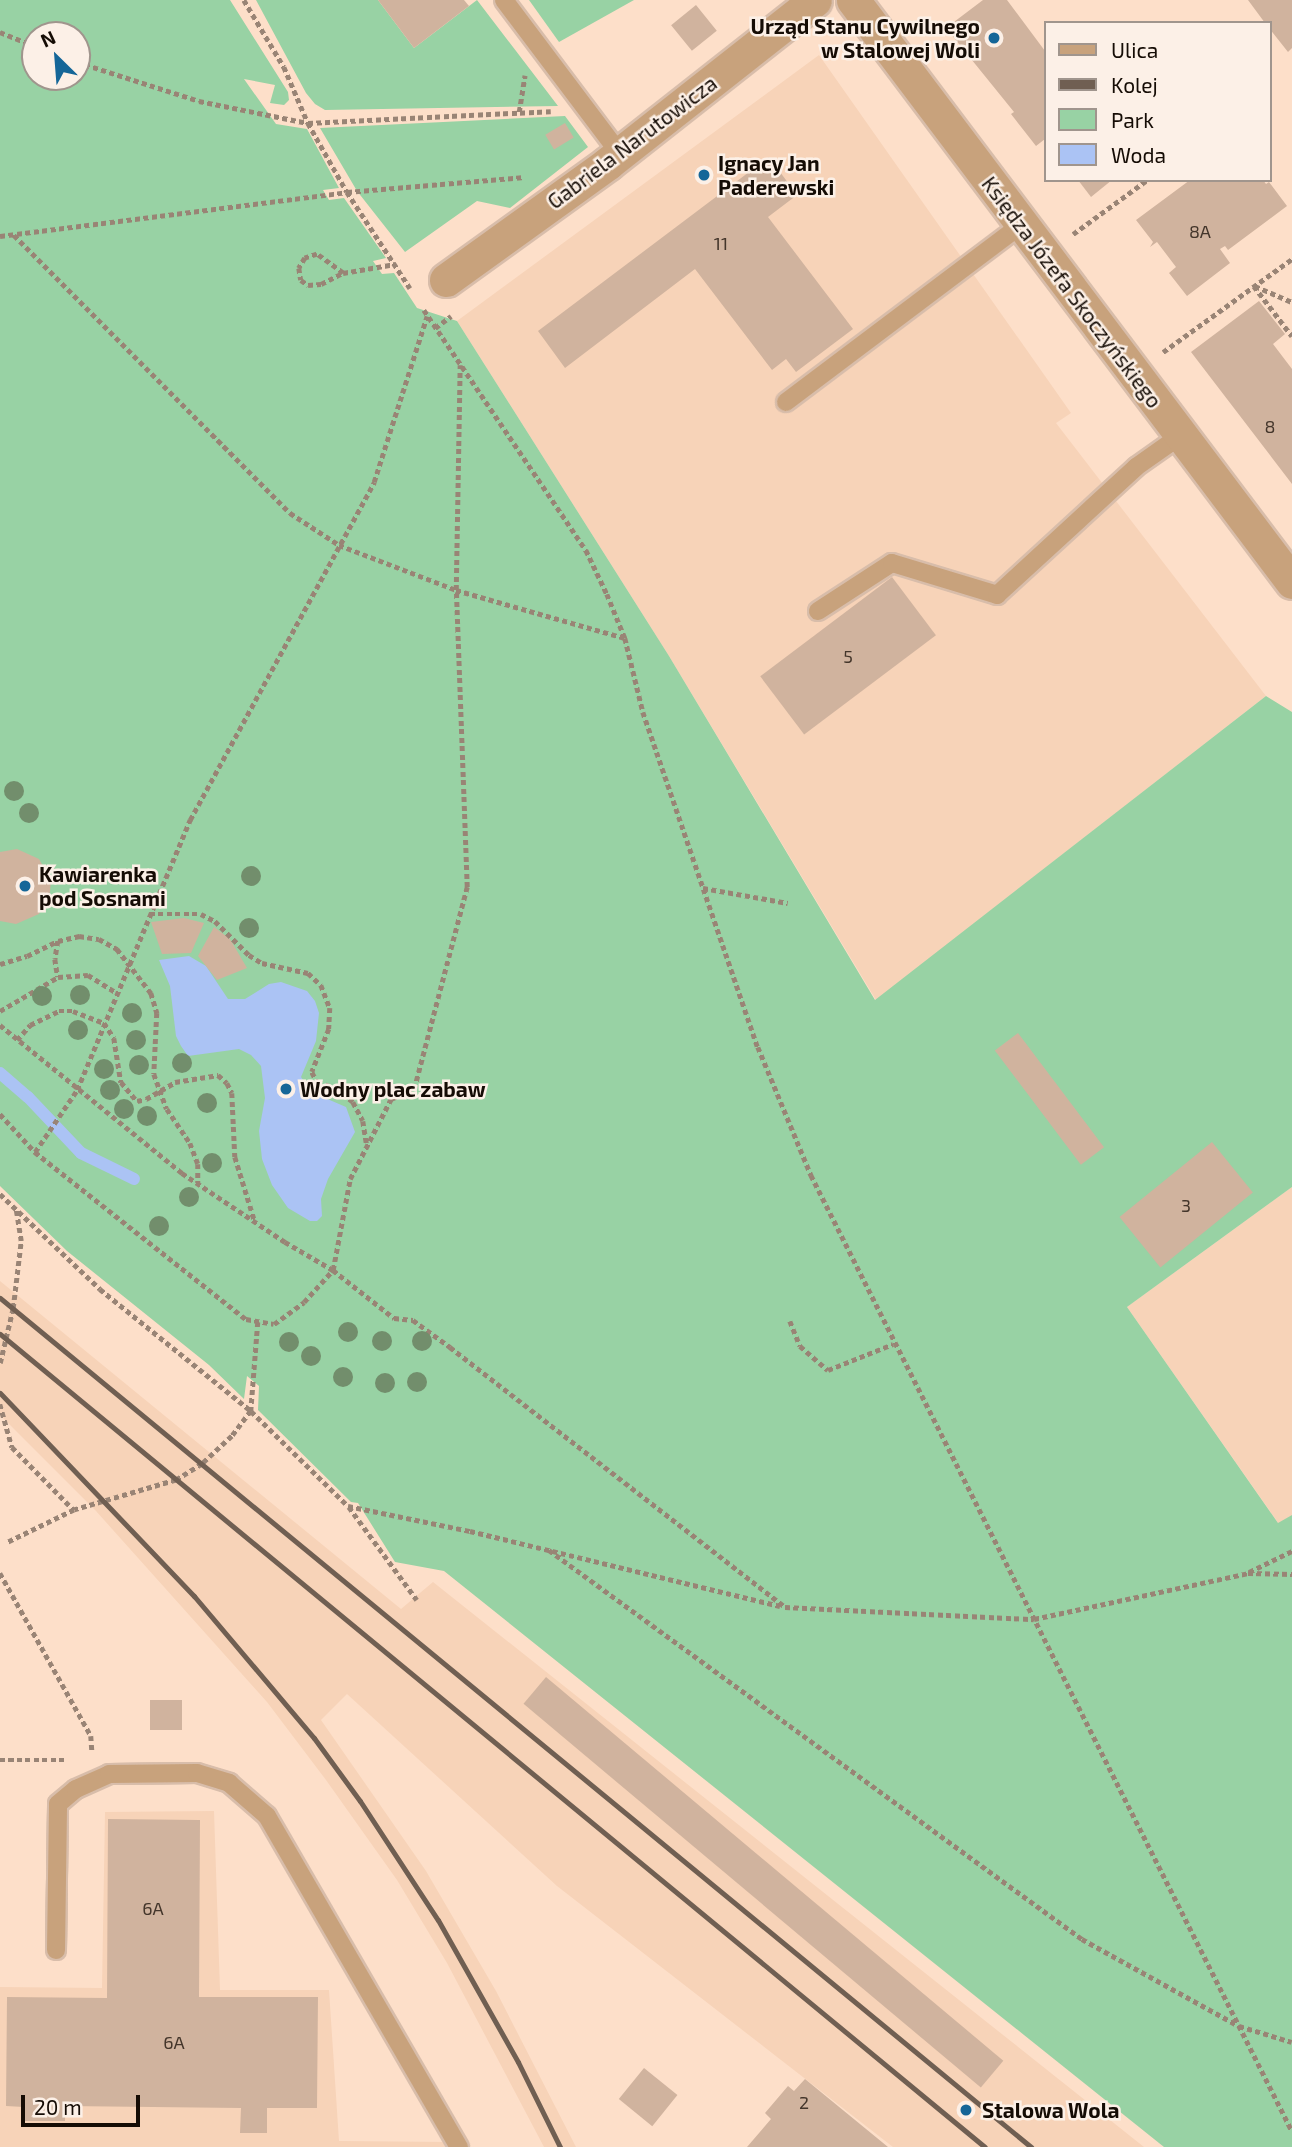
<!DOCTYPE html>
<html>
<head>
<meta charset="utf-8">
<style>
	body { margin:0 }
	#map { position:relative; width:1292px; height:2147px; overflow:hidden; background:#fddfc9; font-family:"Exo 2",sans-serif }
	div>[style] { position:absolute }
	.built>* { inset:0; background:#f7d3b8 }
	.green>* { inset:0; background:#98d2a4 }
	.water>* { inset:0; background:#abc3f4 }
	.stream>* { height:12px; margin:-6px; padding:0 6px; transform-origin:6px; border-radius:6px; background:#abc3f4 }
	.building>* { inset:0; background:#d0b39e; transform-origin:0 0 }
	.path>* { height:4.5px; margin-top:-2.25px; transform-origin:0; background:repeating-linear-gradient(90deg,#998475 0 5px,transparent 0 8.5px) }
	.roads { filter:drop-shadow(2px 0 #d8bdaa) drop-shadow(-2px 0 #d8bdaa) drop-shadow(0 2px #d8bdaa) drop-shadow(0 -2px #d8bdaa) }
	.service>* { height:18px; margin:-9px; padding:0 9px; transform-origin:9px; border-radius:9px; background:#c8a27c }
	.minor>* { height:33px; margin:-16.5px; padding:0 16.5px; transform-origin:16.5px; border-radius:16.5px; background:#c8a27c }
	.rail>* { height:5px; margin:-2.5px; padding:0 2.5px; transform-origin:2.5px; border-radius:2.5px; background:#705f52 }
	.trees>* { width:20px; height:20px; margin:-10px; border-radius:50%; background:#728e6c }
	.dots>* { width:19px; height:19px; translate:-50% -50%; box-sizing:border-box; border:4px solid #fcf0e7; border-radius:50% }
	span { translate:-50% -50%; white-space:nowrap; text-align:center; line-height:1.15; -webkit-text-stroke:5px #fcf0e7; paint-order:stroke }
	.number-label { font-size:18px; color:#44362b }
	.number-label span { -webkit-text-stroke-width:0 }
	.poi-label { font-size:21px; color:#150c05; font-weight:700 }
	.right { translate:-100% -50%; text-align:right }
	.left { translate:0 -50%; text-align:left }
	.street-label { font-size:21px; color:#150c05 }
	.legend { position:absolute; left:1044px; top:21px; width:228px; height:161px; box-sizing:border-box; background:#fcf0e7; border:2px solid #a0958d; margin:0; padding:9px 12px; list-style:none; font-size:21px; color:#150c05 }
	.legend li { display:flex; align-items:center; gap:14px; height:35px }
	.legend b { width:35px; border:2px solid #a0958d }
	.north { position:absolute; left:21px; top:21px; width:70px; height:70px; box-sizing:border-box; background:#fcf0e7; border:2px solid #a0958d; border-radius:50%; rotate:335deg; font-size:19px; font-weight:700; line-height:28px; text-align:center; color:#150c05 }
	.north::after { content:''; display:block; margin:auto; width:24px; height:32px; background:#156698; clip-path:polygon(50% 0,100% 100%,50% 72%,0 100%) }
	.scale { position:absolute; left:21px; top:2095px; width:119px; height:32px; box-sizing:border-box; border:4px solid #150c05; border-top:0; padding-left:9px; font-size:21px; line-height:24px; white-space:nowrap; color:#150c05; -webkit-text-stroke:5px #fcf0e7; paint-order:stroke }
</style>
</head>
<body>
<div id="map">
	<div class="built">
		<i style="clip-path:polygon(819px 55px,1071px 413px,1056px 423px,1266px 696px,876px 1000px,669px 656px,457px 321px)"></i>
		<i style="clip-path:polygon(1292px 1187px,1292px 1515px,1279px 1524px,1127px 1307px)"></i>
		<i style="clip-path:polygon(0 1281px,401px 1609px,433px 1582px,1144px 2147px,893px 2147px,557px 1886px,347px 1694px,321px 1720px,426px 1871px,496px 1991px,576px 2147px,544px 2147px,447px 1963px,397px 1880px,326px 1780px,267px 1702px,96px 1511px,0 1415px)"></i>
		<i style="clip-path:polygon(214px 1811px,220px 1990px,329px 1990px,339px 2141px,449px 2142px,449px 2147px,0 2147px,0 1987px,102px 1988px,105px 1812px)"></i>
	</div>
	<div class="green">
		<i style="clip-path:polygon(evenodd,0 0,230px 0,288px 92px,289px 100px,284px 105px,270px 103px,275px 85px,244px 79px,276px 124px,307px 129px,339px 188px,323px 190px,329px 200px,344px 198px,386px 258px,373px 261px,382px 274px,394px 273px,417px 308px,457px 321px,669px 656px,875px 1000px,1266px 696px,1292px 712px,1292px 1187px,1127px 1307px,1278px 1523px,1292px 1515px,1292px 2147px,1164px 2147px,444px 1571px,395px 1562px,358px 1503px,351px 1502px,258px 1410px,259px 1386px,247px 1376px,244px 1399px,209px 1365px,67px 1251px,0 1186px,0 0,35px 35px,77px 35px,77px 77px,35px 77px,35px 35px)"></i>
		<i style="clip-path:polygon(256px 0,378px 0,414px 48px,477px 0,558px 106px,325px 110px,315px 104px,306px 93px)"></i>
		<i style="clip-path:polygon(529px 0,634px 0,559px 42px)"></i>
		<i style="clip-path:polygon(565px 116px,588px 147px,510px 208px,477px 201px,405px 252px,357px 191px,320px 128px)"></i>
	</div>
	<div class="water">
		<i style="clip-path:polygon(189px 956px,206px 966px,228px 999px,245px 999px,269px 984px,281px 982px,307px 991px,315px 1001px,319px 1013px,316px 1041px,301px 1077px,311px 1092px,346px 1107px,355px 1132px,328px 1179px,321px 1199px,322px 1216px,317px 1221px,310px 1221px,288px 1208px,272px 1185px,262px 1159px,259px 1131px,265px 1098px,261px 1066px,251px 1055px,239px 1049px,188px 1056px,181px 1046px,176px 1036px,170px 986px,159px 960px)"></i>
	</div>
	<div class="stream">
		<i style="left:0;top:1073px;width:37px;rotate:41deg"></i>
		<i style="left:28px;top:1097px;width:77px;rotate:46.6deg"></i>
		<i style="left:81px;top:1153px;width:59px;rotate:26.1deg"></i>
	</div>
	<div class="building">
		<i style="clip-path:polygon(378px 0,464px 0,469px 6px,414px 48px)"></i>
		<i style="clip-path:polygon(983px 0,1007px 0,1045px 51px,1045px 139px,1036px 146px,1011px 114px,1014px 112px,946px 28px)"></i>
		<i style="clip-path:polygon(1248px 0,1292px 0,1292px 48px,1288px 52px,1269px 28px,1269px 23px,1265px 23px)"></i>
		<i style="left:696px;top:5px;width:33px;height:32px;rotate:51deg"></i>
		<i style="left:565px;top:123px;width:17px;height:23px;rotate:59deg"></i>
		<i style="clip-path:polygon(769px 157px,797px 195px,768px 217px,853px 329px,796px 372px,786px 359px,772px 370px,695px 269px,565px 368px,538px 331px)"></i>
		<i style="clip-path:polygon(1078px 180px,1112px 180px,1091px 197px)"></i>
		<i style="clip-path:polygon(1190px 180px,1263px 180px,1266px 184px,1269px 182px,1287px 206px,1228px 250px,1225px 246px,1220px 249px,1230px 263px,1187px 296px,1169px 273px,1176px 267px,1157px 242px,1150px 247px,1153px 242px,1136px 220px)"></i>
		<i style="clip-path:polygon(1259px 301px,1285px 334px,1273px 344px,1292px 369px,1292px 484px,1191px 352px)"></i>
		<i style="left:892px;top:577px;width:73px;height:165px;rotate:53deg"></i>
		<i style="clip-path:polygon(17px 849px,39px 859px,51px 880px,50px 892px,39px 914px,16px 924px,0 921px,0 852px)"></i>
		<i style="clip-path:polygon(184px 918px,204px 923px,191px 953px,162px 954px,151px 922px)"></i>
		<i style="clip-path:polygon(214px 927px,230px 939px,247px 968px,217px 980px,198px 956px)"></i>
		<i style="left:1018px;top:1033px;width:143px;height:29px;rotate:53deg"></i>
		<i style="left:1212px;top:1142px;width:65px;height:119px;rotate:51deg"></i>
		<i style="left:546px;top:1677px;width:597px;height:35px;rotate:40deg"></i>
		<i style="left:150px;top:1700px;width:32px;height:30px"></i>
		<i style="clip-path:polygon(108px 1819px,200px 1820px,199px 1997px,318px 1997px,317px 2108px,267px 2108px,267px 2133px,240px 2133px,241px 2108px,65px 2106px,65px 2121px,23px 2121px,24px 2107px,6px 2106px,7px 1997px,107px 1998px)"></i>
		<i style="left:644px;top:2068px;width:43px;height:40px;rotate:39deg"></i>
		<i style="clip-path:polygon(805px 2079px,888px 2147px,747px 2147px,771px 2119px,765px 2113px,788px 2086px,794px 2091px)"></i>
	</div>
	<div class="path">
		<i style="left:244px;top:0;width:78px;rotate:59.2deg"></i>
		<i style="left:284px;top:67px;width:61px;rotate:66.8deg"></i>
		<i style="left:308px;top:123px;width:79px;rotate:60.5deg"></i>
		<i style="left:347px;top:192px;width:115px;rotate:56.7deg"></i>
		<i style="left:0;top:32px;width:38px;rotate:22deg"></i>
		<i style="left:77px;top:62px;width:128px;rotate:17.7deg"></i>
		<i style="left:199px;top:101px;width:111px;rotate:11.4deg"></i>
		<i style="left:308px;top:123px;width:243px;rotate:-2.8deg"></i>
		<i style="left:519px;top:112px;width:37px;rotate:-81deg"></i>
		<i style="left:1073px;top:234px;width:92px;rotate:-36.1deg"></i>
		<i style="left:14px;top:235px;width:392px;rotate:45.2deg"></i>
		<i style="left:290px;top:513px;width:59px;rotate:33.1deg"></i>
		<i style="left:339px;top:545px;width:125px;rotate:21deg"></i>
		<i style="left:456px;top:590px;width:176px;rotate:15.9deg"></i>
		<i style="left:0;top:236px;width:350px;rotate:-7.2deg"></i>
		<i style="left:347px;top:192px;width:178px;rotate:-4.8deg"></i>
		<i style="left:343px;top:273px;width:32px;rotate:-144deg"></i>
		<i style="left:317px;top:254px;width:13px;rotate:162deg"></i>
		<i style="left:305px;top:258px;width:12px;rotate:121deg"></i>
		<i style="left:299px;top:268px;width:12px;rotate:81deg"></i>
		<i style="left:301px;top:280px;width:9px;rotate:36deg"></i>
		<i style="left:308px;top:285px;width:13px;rotate:-4deg"></i>
		<i style="left:321px;top:284px;width:25px;rotate:-27deg"></i>
		<i style="left:343px;top:273px;width:53px;rotate:-9.8deg"></i>
		<i style="left:1254px;top:286px;width:63px;rotate:52.8deg"></i>
		<i style="left:1255px;top:286px;width:40px;rotate:23.4deg"></i>
		<i style="left:424px;top:310px;width:290px;rotate:56deg"></i>
		<i style="left:586px;top:550px;width:49px;rotate:64.5deg"></i>
		<i style="left:607px;top:594px;width:48px;rotate:67.8deg"></i>
		<i style="left:625px;top:638px;width:76px;rotate:76.3deg"></i>
		<i style="left:643px;top:712px;width:354px;rotate:71.1deg"></i>
		<i style="left:758px;top:1047px;width:139px;rotate:67.5deg"></i>
		<i style="left:811px;top:1175px;width:1070px;rotate:63.29deg"></i>
		<i style="left:435px;top:328px;width:20px;rotate:-37deg"></i>
		<i style="left:1163px;top:352px;width:159px;rotate:-35.8deg"></i>
		<i style="left:703px;top:888px;width:86px;rotate:10deg"></i>
		<i style="left:150px;top:914px;width:51px"></i>
		<i style="left:201px;top:914px;width:16px;rotate:27deg"></i>
		<i style="left:215px;top:921px;width:48px;rotate:45deg"></i>
		<i style="left:249px;top:955px;width:15px;rotate:32deg"></i>
		<i style="left:262px;top:963px;width:47px;rotate:12.3deg"></i>
		<i style="left:308px;top:973px;width:18px;rotate:43deg"></i>
		<i style="left:321px;top:985px;width:25px;rotate:69deg"></i>
		<i style="left:330px;top:1008px;width:21px;rotate:93deg"></i>
		<i style="left:329px;top:1029px;width:46px;rotate:111.6deg"></i>
		<i style="left:312px;top:1072px;width:11px;rotate:63deg"></i>
		<i style="left:317px;top:1082px;width:20px;rotate:18deg"></i>
		<i style="left:336px;top:1088px;width:22px;rotate:39deg"></i>
		<i style="left:353px;top:1102px;width:21px;rotate:62deg"></i>
		<i style="left:363px;top:1121px;width:26px;rotate:81deg"></i>
		<i style="left:58px;top:941px;width:18px;rotate:99deg"></i>
		<i style="left:55px;top:959px;width:18px;rotate:81deg"></i>
		<i style="left:58px;top:977px;width:30px;rotate:-4deg"></i>
		<i style="left:88px;top:975px;width:34px;rotate:32deg"></i>
		<i style="left:0;top:964px;width:28px;rotate:-17deg"></i>
		<i style="left:27px;top:956px;width:34px;rotate:-26deg"></i>
		<i style="left:58px;top:941px;width:22px;rotate:-13deg"></i>
		<i style="left:79px;top:936px;width:20px;rotate:9deg"></i>
		<i style="left:99px;top:939px;width:21px;rotate:29deg"></i>
		<i style="left:117px;top:949px;width:56px;rotate:52.3deg"></i>
		<i style="left:151px;top:993px;width:21px;rotate:73deg"></i>
		<i style="left:157px;top:1013px;width:61px;rotate:92.8deg"></i>
		<i style="left:154px;top:1074px;width:37px;rotate:70deg"></i>
		<i style="left:167px;top:1109px;width:41px;rotate:55.9deg"></i>
		<i style="left:190px;top:1143px;width:22px;rotate:69deg"></i>
		<i style="left:198px;top:1164px;width:19px;rotate:90deg"></i>
		<i style="left:0;top:1011px;width:67px;rotate:-30.4deg"></i>
		<i style="left:0;top:1025px;width:235px;rotate:39.1deg"></i>
		<i style="left:182px;top:1173px;width:124px;rotate:33.8deg"></i>
		<i style="left:285px;top:1242px;width:56px;rotate:30.3deg"></i>
		<i style="left:333px;top:1270px;width:78px;rotate:38.2deg"></i>
		<i style="left:394px;top:1318px;width:19px;rotate:6deg"></i>
		<i style="left:413px;top:1320px;width:46px;rotate:36.1deg"></i>
		<i style="left:450px;top:1347px;width:424px;rotate:37.8deg"></i>
		<i style="left:785px;top:1607px;width:249px;rotate:2.8deg"></i>
		<i style="left:1034px;top:1619px;width:219px;rotate:-12.1deg"></i>
		<i style="left:1248px;top:1573px;width:44px;rotate:1.3deg"></i>
		<i style="left:17px;top:1040px;width:20px;rotate:-49deg"></i>
		<i style="left:30px;top:1025px;width:32px;rotate:-26deg"></i>
		<i style="left:59px;top:1011px;width:14px"></i>
		<i style="left:73px;top:1011px;width:33px;rotate:21deg"></i>
		<i style="left:104px;top:1023px;width:18px;rotate:56deg"></i>
		<i style="left:114px;top:1038px;width:45px;rotate:81deg"></i>
		<i style="left:121px;top:1082px;width:25px;rotate:50deg"></i>
		<i style="left:137px;top:1101px;width:9px;rotate:-13deg"></i>
		<i style="left:146px;top:1099px;width:34px;rotate:-30deg"></i>
		<i style="left:175px;top:1082px;width:44px;rotate:-9.2deg"></i>
		<i style="left:218px;top:1075px;width:12px;rotate:42deg"></i>
		<i style="left:227px;top:1083px;width:11px;rotate:63deg"></i>
		<i style="left:232px;top:1093px;width:64px;rotate:87.3deg"></i>
		<i style="left:235px;top:1157px;width:68px;rotate:72.9deg"></i>
		<i style="left:0;top:1114px;width:52px;rotate:47.4deg"></i>
		<i style="left:35px;top:1152px;width:269px;rotate:38.4deg"></i>
		<i style="left:246px;top:1319px;width:28px;rotate:10deg"></i>
		<i style="left:274px;top:1324px;width:37px;rotate:-36deg"></i>
		<i style="left:304px;top:1302px;width:43px;rotate:-47.8deg"></i>
		<i style="left:333px;top:1270px;width:93px;rotate:-79.4deg"></i>
		<i style="left:350px;top:1179px;width:90px;rotate:-62.9deg"></i>
		<i style="left:391px;top:1099px;width:25px;rotate:-23deg"></i>
		<i style="left:414px;top:1089px;width:209px;rotate:-75.3deg"></i>
		<i style="left:467px;top:887px;width:297px;rotate:-92.1deg"></i>
		<i style="left:456px;top:590px;width:225px;rotate:-89deg"></i>
		<i style="left:35px;top:1152px;width:75px;rotate:-55.9deg"></i>
		<i style="left:77px;top:1090px;width:293px;rotate:-67.3deg"></i>
		<i style="left:190px;top:820px;width:385px;rotate:-61.4deg"></i>
		<i style="left:374px;top:482px;width:174px;rotate:-72.3deg"></i>
		<i style="left:0;top:1194px;width:138px;rotate:43.5deg"></i>
		<i style="left:100px;top:1289px;width:194px;rotate:38.9deg"></i>
		<i style="left:251px;top:1411px;width:31px;rotate:127deg"></i>
		<i style="left:232px;top:1436px;width:41px;rotate:137deg"></i>
		<i style="left:202px;top:1464px;width:31px;rotate:148deg"></i>
		<i style="left:176px;top:1480px;width:106px;rotate:163.6deg"></i>
		<i style="left:74px;top:1510px;width:73px;rotate:154.1deg"></i>
		<i style="left:790px;top:1321px;width:27px;rotate:68deg"></i>
		<i style="left:800px;top:1346px;width:37px;rotate:41deg"></i>
		<i style="left:828px;top:1370px;width:70px;rotate:-21.8deg"></i>
		<i style="left:258px;top:1322px;width:89px;rotate:94.5deg"></i>
		<i style="left:251px;top:1411px;width:136px;rotate:44.4deg"></i>
		<i style="left:348px;top:1506px;width:125px;rotate:11.6deg"></i>
		<i style="left:470px;top:1531px;width:319px;rotate:13.6deg"></i>
		<i style="left:0;top:1363px;width:57px;rotate:-76.7deg"></i>
		<i style="left:13px;top:1308px;width:67px;rotate:-83.2deg"></i>
		<i style="left:21px;top:1241px;width:32px;rotate:-99deg"></i>
		<i style="left:0;top:1404px;width:45px;rotate:74.4deg"></i>
		<i style="left:12px;top:1447px;width:88px;rotate:45.5deg"></i>
		<i style="left:349px;top:1507px;width:115px;rotate:53.8deg"></i>
		<i style="left:549px;top:1550px;width:660px;rotate:36.12deg"></i>
		<i style="left:1082px;top:1939px;width:179px;rotate:29deg"></i>
		<i style="left:1239px;top:2026px;width:55px;rotate:16.8deg"></i>
		<i style="left:1249px;top:1572px;width:48px;rotate:-26deg"></i>
		<i style="left:0;top:1573px;width:187px;rotate:60.8deg"></i>
		<i style="left:91px;top:1736px;width:15px;rotate:86deg"></i>
		<i style="left:0;top:1760px;width:66px"></i>
	</div>
	<div class="roads">
		<div class="service">
			<i style="left:504px;top:0;width:193px;rotate:53deg"></i>
			<i style="left:786px;top:402px;width:294px;rotate:-37deg"></i>
			<i style="left:818px;top:611px;width:88px;rotate:-33deg"></i>
			<i style="left:892px;top:563px;width:110px;rotate:16.9deg"></i>
			<i style="left:997px;top:595px;width:189px;rotate:-42.6deg"></i>
			<i style="left:1136px;top:467px;width:54px;rotate:-35.2deg"></i>
			<i style="left:56px;top:1950px;width:146px;rotate:-89.2deg"></i>
			<i style="left:58px;top:1804px;width:23px;rotate:-40deg"></i>
			<i style="left:76px;top:1789px;width:36px;rotate:-24deg"></i>
			<i style="left:109px;top:1774px;width:88px;rotate:-0.7deg"></i>
			<i style="left:197px;top:1773px;width:34px;rotate:17deg"></i>
			<i style="left:229px;top:1783px;width:50px;rotate:41deg"></i>
			<i style="left:267px;top:1816px;width:383px;rotate:59.9deg"></i>
		</div>
		<div class="minor">
			<i style="left:853px;top:0;width:729px;rotate:52.97deg"></i>
			<i style="left:446px;top:280px;width:200px;rotate:-35.8deg"></i>
			<i style="left:608px;top:163px;width:263px;rotate:-38.2deg"></i>
		</div>
	</div>
	<div class="rail">
		<i style="left:0;top:1298px;width:1336px;rotate:39.47deg"></i>
		<i style="left:0;top:1334px;width:1277px;rotate:39.54deg"></i>
		<i style="left:0;top:1393px;width:281px;rotate:46.3deg"></i>
		<i style="left:194px;top:1596px;width:186px;rotate:49.8deg"></i>
		<i style="left:314px;top:1738px;width:78px;rotate:53.9deg"></i>
		<i style="left:360px;top:1801px;width:142px;rotate:56.8deg"></i>
		<i style="left:438px;top:1920px;width:163px;rotate:60.6deg"></i>
		<i style="left:518px;top:2062px;width:95px;rotate:63.7deg"></i>
	</div>
	<div class="trees">
		<i style="left:14px;top:791px"></i>
		<i style="left:29px;top:813px"></i>
		<i style="left:251px;top:876px"></i>
		<i style="left:249px;top:928px"></i>
		<i style="left:80px;top:995px"></i>
		<i style="left:42px;top:996px"></i>
		<i style="left:132px;top:1013px"></i>
		<i style="left:78px;top:1030px"></i>
		<i style="left:136px;top:1040px"></i>
		<i style="left:182px;top:1063px"></i>
		<i style="left:139px;top:1065px"></i>
		<i style="left:104px;top:1069px"></i>
		<i style="left:110px;top:1090px"></i>
		<i style="left:207px;top:1103px"></i>
		<i style="left:124px;top:1109px"></i>
		<i style="left:147px;top:1116px"></i>
		<i style="left:212px;top:1163px"></i>
		<i style="left:189px;top:1197px"></i>
		<i style="left:159px;top:1226px"></i>
		<i style="left:348px;top:1332px"></i>
		<i style="left:382px;top:1341px"></i>
		<i style="left:422px;top:1341px"></i>
		<i style="left:289px;top:1342px"></i>
		<i style="left:311px;top:1356px"></i>
		<i style="left:343px;top:1377px"></i>
		<i style="left:417px;top:1382px"></i>
		<i style="left:385px;top:1383px"></i>
	</div>
	<div class="dots">
		<i style="left:994px;top:38px;background:#156698"></i>
		<i style="left:704px;top:175px;background:#156698"></i>
		<i style="left:25px;top:886px;background:#156698"></i>
		<i style="left:286px;top:1089px;background:#156698"></i>
		<i style="left:966px;top:2110px;background:#156698"></i>
	</div>
	<div class="number-label">
		<span style="left:1200px;top:231px">8A</span>
		<span style="left:721px;top:243px">11</span>
		<span style="left:1270px;top:426px">8</span>
		<span style="left:848px;top:656px">5</span>
		<span style="left:1186px;top:1205px">3</span>
		<span style="left:153px;top:1908px">6A</span>
		<span style="left:174px;top:2042px">6A</span>
		<span style="left:804px;top:2102px">2</span>
	</div>
	<div class="poi-label">
		<span class="right" style="left:980px;top:38px">Urząd Stanu Cywilnego<br>w Stalowej Woli</span>
		<span class="left" style="left:718px;top:175px">Ignacy Jan<br>Paderewski</span>
		<span class="left" style="left:39px;top:886px">Kawiarenka<br>pod Sosnami</span>
		<span class="left" style="left:300px;top:1089px">Wodny plac zabaw</span>
		<span class="left" style="left:982px;top:2110px">Stalowa Wola</span>
	</div>
	<div class="street-label">
		<span style="left:632px;top:142px;rotate:-37deg">Gabriela Narutowicza</span>
		<span style="left:1072px;top:292px;rotate:53deg">Księdza Józefa Skoczyńskiego</span>
	</div>
	<ul class="legend">
	<li><b style="height:9px;background:#c8a27c"></b>Ulica</li>
	<li><b style="height:9px;background:#705f52"></b>Kolej</li>
	<li><b style="height:19px;background:#98d2a4"></b>Park</li>
	<li><b style="height:19px;background:#abc3f4"></b>Woda</li>
	</ul>
	<div class="north">N</div>
	<div class="scale">20 m</div>
</div>
</body>
</html>
